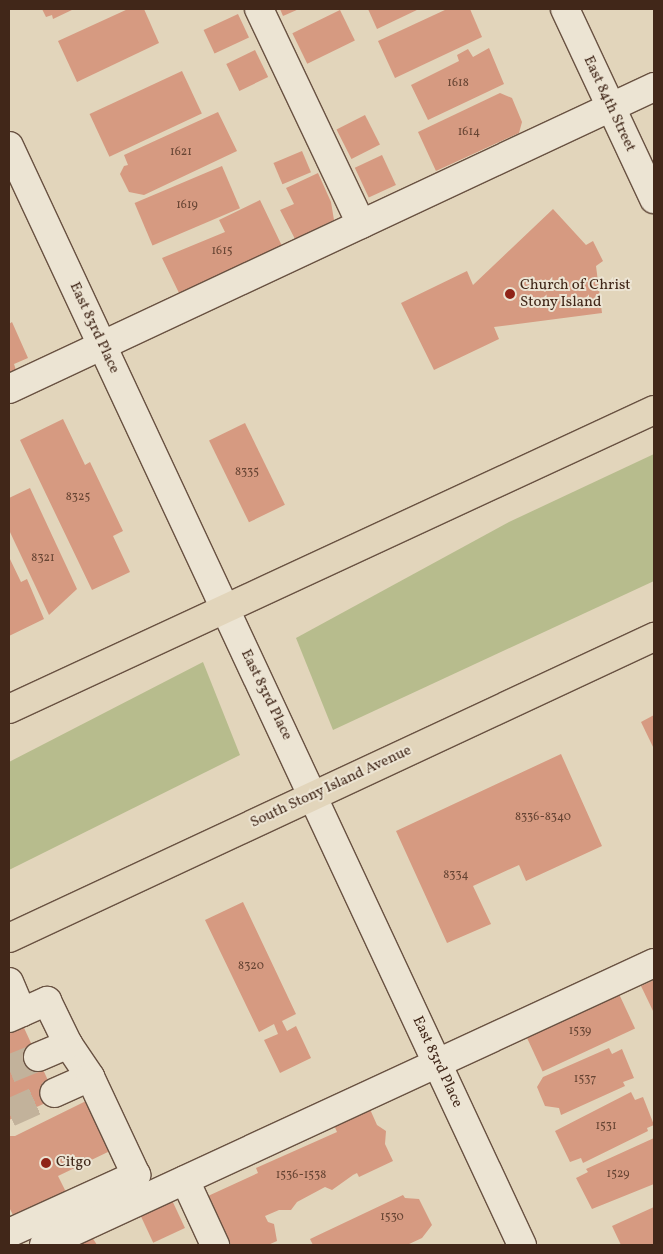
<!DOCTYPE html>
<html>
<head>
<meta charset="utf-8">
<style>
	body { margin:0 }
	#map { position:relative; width:663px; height:1254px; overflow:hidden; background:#e2d5bb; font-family:Vollkorn,serif }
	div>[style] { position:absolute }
	.green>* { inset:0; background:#b7bc8d }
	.building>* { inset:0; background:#d69a81; transform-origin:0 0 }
	.minor-tunnel>* { height:28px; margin-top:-14px; transform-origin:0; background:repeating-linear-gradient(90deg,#c2b29b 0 28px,transparent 0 42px) }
	.roads { filter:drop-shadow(1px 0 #695242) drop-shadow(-1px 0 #695242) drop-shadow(0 1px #695242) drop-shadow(0 -1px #695242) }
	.minor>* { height:28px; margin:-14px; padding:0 14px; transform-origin:14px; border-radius:14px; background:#ece4d3 }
	.highway>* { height:28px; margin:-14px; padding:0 14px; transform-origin:14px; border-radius:14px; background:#e2d5bb }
	.dots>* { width:14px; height:14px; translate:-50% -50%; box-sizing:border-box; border:2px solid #ece4d3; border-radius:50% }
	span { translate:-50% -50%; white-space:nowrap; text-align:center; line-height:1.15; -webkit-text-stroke:4px #ece4d3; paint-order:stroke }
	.number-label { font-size:12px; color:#643 }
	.number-label span { -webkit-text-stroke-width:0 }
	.street-label { font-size:15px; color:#412719 }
	.poi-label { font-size:15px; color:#412719 }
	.left { translate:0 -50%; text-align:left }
	.frame { position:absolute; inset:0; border:10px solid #412719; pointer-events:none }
</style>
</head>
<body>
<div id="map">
	<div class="green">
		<i style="clip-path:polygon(654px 454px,654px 581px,333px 730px,296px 638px,509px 522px)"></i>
		<i style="clip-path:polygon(203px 662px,240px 755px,9px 870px,9px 762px)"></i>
	</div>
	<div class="building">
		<i style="clip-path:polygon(42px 9px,74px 9px,53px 19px,52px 15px,46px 17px)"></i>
		<i style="clip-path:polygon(128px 9px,144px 9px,159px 43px,77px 82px,58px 41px)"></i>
		<i style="clip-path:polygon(280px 9px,299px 9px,283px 16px)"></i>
		<i style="clip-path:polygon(368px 9px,419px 9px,377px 29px)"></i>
		<i style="clip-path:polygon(447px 9px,470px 9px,482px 37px,395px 78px,378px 41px)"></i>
		<i style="left:340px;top:10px;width:34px;height:53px;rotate:64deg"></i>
		<i style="left:238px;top:14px;width:26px;height:38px;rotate:65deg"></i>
		<i style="clip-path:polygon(489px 48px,504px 84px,428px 120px,411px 85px,459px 61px,457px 55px,468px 49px,473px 57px)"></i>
		<i style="left:255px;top:50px;width:30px;height:32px;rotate:64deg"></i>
		<i style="left:182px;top:71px;width:47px;height:102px;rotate:65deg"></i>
		<i style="clip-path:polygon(500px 93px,512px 98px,522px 122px,519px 133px,436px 171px,418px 132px)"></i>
		<i style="clip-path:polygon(218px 112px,237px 151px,144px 195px,129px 192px,120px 174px,124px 166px,128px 165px,124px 155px)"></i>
		<i style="left:365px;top:115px;width:33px;height:32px;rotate:63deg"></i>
		<i style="left:302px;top:151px;width:23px;height:31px;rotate:67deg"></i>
		<i style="left:382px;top:155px;width:33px;height:30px;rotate:65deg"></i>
		<i style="left:222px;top:166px;width:46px;height:95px;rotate:67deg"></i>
		<i style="clip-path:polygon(318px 173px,331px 202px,334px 220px,295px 239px,280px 210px,294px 204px,286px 188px)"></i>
		<i style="clip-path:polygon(260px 200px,282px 246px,179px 293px,162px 258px,225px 232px,219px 220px)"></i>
		<i style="clip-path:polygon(553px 209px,586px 245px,593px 241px,603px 261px,596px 266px,602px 313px,494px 327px,499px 339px,434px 370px,401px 303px,467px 271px,473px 285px)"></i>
		<i style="clip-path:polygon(12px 322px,28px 358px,14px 364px,16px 370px,9px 373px,9px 324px)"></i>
		<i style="clip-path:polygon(63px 419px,85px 465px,90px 462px,123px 531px,113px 536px,130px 572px,92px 590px,20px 440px)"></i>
		<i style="left:245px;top:423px;width:91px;height:40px;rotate:64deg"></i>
		<i style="clip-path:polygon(30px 488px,77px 589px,49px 615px,9px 530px,9px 498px)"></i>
		<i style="clip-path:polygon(9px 557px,21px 582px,27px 579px,44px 619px,9px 636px)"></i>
		<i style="clip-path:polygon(654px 715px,654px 749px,641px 722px)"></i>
		<i style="clip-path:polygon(561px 754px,602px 846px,526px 881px,519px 865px,473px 886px,491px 924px,447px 943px,396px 831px)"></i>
		<i style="clip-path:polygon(243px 902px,296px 1014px,282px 1021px,287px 1031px,296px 1026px,311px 1058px,280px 1073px,264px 1040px,278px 1034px,274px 1024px,259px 1032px,205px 920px)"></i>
		<i style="clip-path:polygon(654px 980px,654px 1013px,641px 986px)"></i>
		<i style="left:619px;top:994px;width:38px;height:102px;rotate:65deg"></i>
		<i style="clip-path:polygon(20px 1019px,56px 1098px,9px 1120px,9px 1024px)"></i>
		<i style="clip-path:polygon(609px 1048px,612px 1054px,622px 1049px,634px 1078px,623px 1082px,625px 1086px,561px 1115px,559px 1108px,545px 1106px,537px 1087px,543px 1077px)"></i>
		<i style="clip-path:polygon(631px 1092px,635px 1100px,643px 1097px,654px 1125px,647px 1128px,648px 1131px,583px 1163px,581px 1158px,570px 1162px,555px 1131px)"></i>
		<i style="clip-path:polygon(86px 1101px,110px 1151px,58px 1176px,68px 1196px,16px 1221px,9px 1207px,9px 1136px,15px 1136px)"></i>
		<i style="clip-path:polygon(369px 1107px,377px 1125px,386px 1131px,385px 1144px,393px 1161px,359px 1177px,357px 1173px,353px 1175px,332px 1190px,325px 1187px,297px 1202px,291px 1210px,279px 1210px,265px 1216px,268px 1222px,274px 1224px,277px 1241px,268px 1245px,231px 1245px,208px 1196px,258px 1173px,256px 1168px,337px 1132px,333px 1123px)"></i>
		<i style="clip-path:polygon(654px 1138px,654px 1184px,592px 1209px,576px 1178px,588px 1172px,586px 1169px)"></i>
		<i style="clip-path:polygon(403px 1195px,405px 1198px,419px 1199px,432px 1225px,422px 1238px,407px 1245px,313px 1245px,310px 1239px)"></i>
		<i style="left:171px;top:1198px;width:33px;height:35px;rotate:65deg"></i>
		<i style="clip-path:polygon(654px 1207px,654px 1245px,621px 1245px,612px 1226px)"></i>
		<i style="clip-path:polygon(92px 1237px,97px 1245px,74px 1245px)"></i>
	</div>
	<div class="minor-tunnel">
		<i style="left:9px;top:1069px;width:31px;rotate:-22deg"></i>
		<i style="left:9px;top:1113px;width:49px;rotate:-24deg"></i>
	</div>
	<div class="roads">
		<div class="minor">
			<i style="left:259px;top:9px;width:238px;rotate:64.6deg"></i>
			<i style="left:565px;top:9px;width:210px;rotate:64.9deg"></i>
			<i style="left:9px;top:146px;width:1213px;rotate:64.98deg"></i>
			<i style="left:9px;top:389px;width:712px;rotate:-25.09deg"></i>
			<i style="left:9px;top:982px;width:33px;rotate:67deg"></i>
			<i style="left:9px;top:1018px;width:42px;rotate:-24.1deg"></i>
			<i style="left:47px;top:1001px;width:48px;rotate:64deg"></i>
			<i style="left:68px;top:1044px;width:40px;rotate:56deg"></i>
			<i style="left:90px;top:1077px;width:39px;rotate:156deg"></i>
			<i style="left:38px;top:1057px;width:33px;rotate:-23deg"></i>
			<i style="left:185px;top:1180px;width:72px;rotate:65.2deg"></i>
			<i style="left:9px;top:1233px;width:140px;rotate:-24.5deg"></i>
			<i style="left:136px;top:1175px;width:108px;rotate:-115.1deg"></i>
			<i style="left:44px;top:1245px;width:672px;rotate:-24.81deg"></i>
		</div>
		<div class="highway">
			<i style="left:9px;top:709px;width:711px;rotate:-24.87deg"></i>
			<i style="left:9px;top:938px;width:712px;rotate:-25.02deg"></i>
		</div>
	</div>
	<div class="dots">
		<i style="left:510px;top:294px;background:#8f2418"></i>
		<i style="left:46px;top:1163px;background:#8f2418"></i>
	</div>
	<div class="number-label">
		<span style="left:458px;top:84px">1618</span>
		<span style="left:469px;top:133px">1614</span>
		<span style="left:181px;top:153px">1621</span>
		<span style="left:187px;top:206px">1619</span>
		<span style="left:222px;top:252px">1615</span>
		<span style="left:247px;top:473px">8335</span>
		<span style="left:78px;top:498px">8325</span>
		<span style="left:43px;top:559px">8321</span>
		<span style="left:543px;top:818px">8336-8340</span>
		<span style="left:456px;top:876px">8334</span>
		<span style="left:251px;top:967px">8320</span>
		<span style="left:580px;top:1032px">1539</span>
		<span style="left:585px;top:1080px">1537</span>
		<span style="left:606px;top:1127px">1531</span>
		<span style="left:618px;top:1175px">1529</span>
		<span style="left:301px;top:1176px">1536-1538</span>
		<span style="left:392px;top:1218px">1530</span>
	</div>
	<div class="street-label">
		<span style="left:609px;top:104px;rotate:65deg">East 84th Street</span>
		<span style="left:94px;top:328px;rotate:65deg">East 83rd Place</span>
		<span style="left:266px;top:695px;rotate:64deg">East 83rd Place</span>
		<span style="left:331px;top:787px;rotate:-25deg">South Stony Island Avenue</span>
		<span style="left:437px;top:1062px;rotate:65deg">East 83rd Place</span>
	</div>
	<div class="poi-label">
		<span class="left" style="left:520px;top:294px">Church of Christ<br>Stony Island</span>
		<span class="left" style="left:56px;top:1163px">Citgo</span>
	</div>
	<div class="frame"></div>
</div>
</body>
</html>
